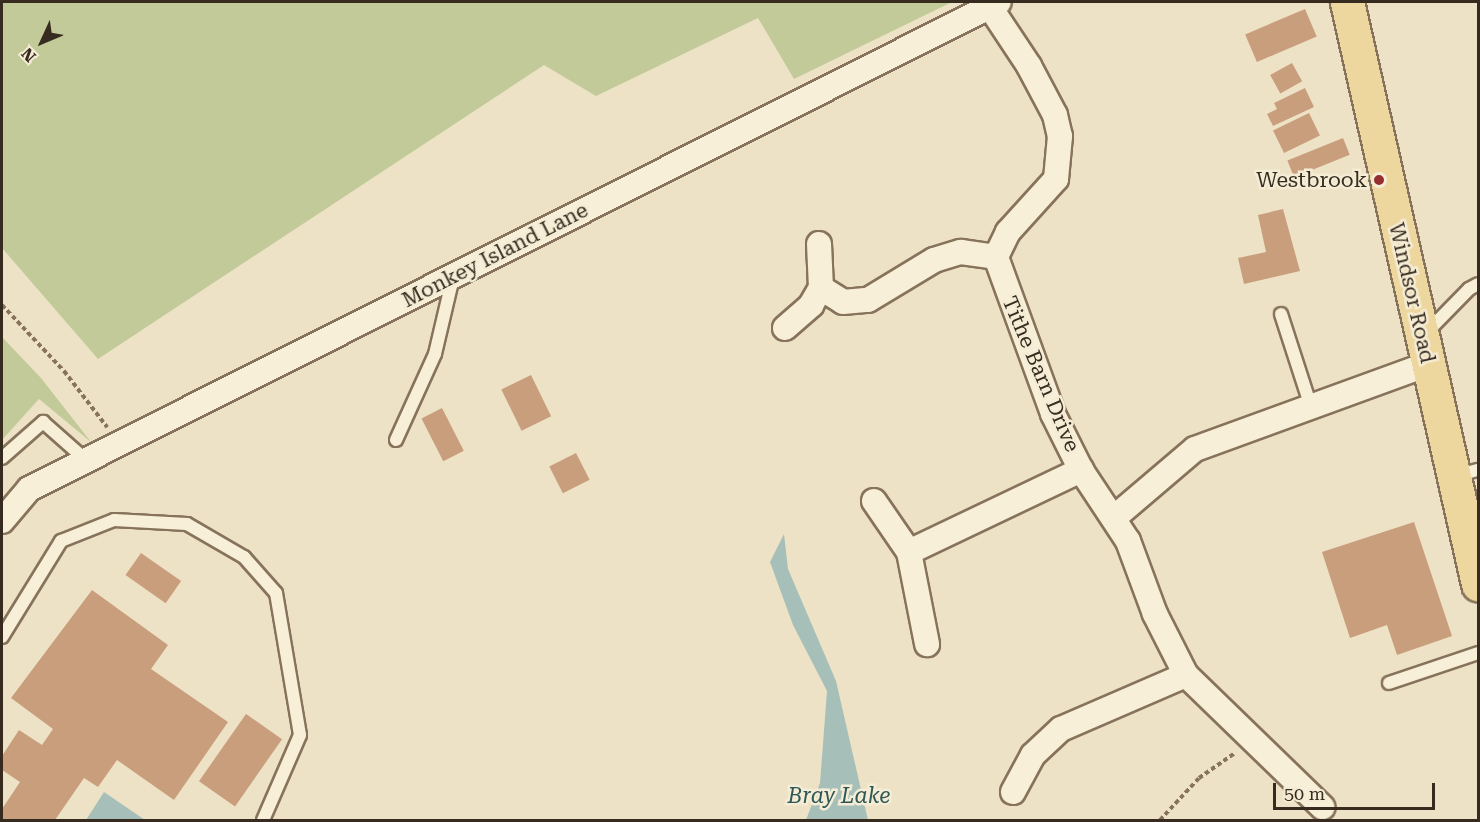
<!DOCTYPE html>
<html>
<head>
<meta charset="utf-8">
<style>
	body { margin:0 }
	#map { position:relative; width:1480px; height:822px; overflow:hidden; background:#ede2c5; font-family:"Roboto Serif",serif }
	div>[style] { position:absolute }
	.green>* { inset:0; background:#c3ca99 }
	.water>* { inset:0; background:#a6c0b9 }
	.building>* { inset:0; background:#c99e7c; transform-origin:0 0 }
	.path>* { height:4px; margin-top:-2px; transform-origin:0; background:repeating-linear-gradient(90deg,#87735b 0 4.5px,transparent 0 7.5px) }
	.roads { filter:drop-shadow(2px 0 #87735b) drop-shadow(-2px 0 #87735b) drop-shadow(0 2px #87735b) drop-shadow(0 -2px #87735b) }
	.service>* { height:12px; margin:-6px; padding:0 6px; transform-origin:6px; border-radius:6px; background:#f8efd8 }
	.minor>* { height:24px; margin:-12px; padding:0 12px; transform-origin:12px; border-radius:12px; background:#f8efd8 }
	.primary>* { height:33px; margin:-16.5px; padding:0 16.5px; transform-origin:16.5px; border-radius:16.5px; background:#eed79e }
	.dots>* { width:16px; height:16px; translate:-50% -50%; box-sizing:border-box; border:3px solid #f4ecd4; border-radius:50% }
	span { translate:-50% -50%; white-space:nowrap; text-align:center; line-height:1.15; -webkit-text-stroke:5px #f4ecd4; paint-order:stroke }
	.poi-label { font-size:21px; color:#372b1f }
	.right { translate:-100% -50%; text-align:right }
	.street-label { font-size:21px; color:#372b1f }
	.water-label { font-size:22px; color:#2f5755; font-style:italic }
	.frame { position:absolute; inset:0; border:3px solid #372b1f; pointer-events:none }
	.north { position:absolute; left:12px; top:12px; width:60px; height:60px; -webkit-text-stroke:4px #f4ecd4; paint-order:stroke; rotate:226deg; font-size:16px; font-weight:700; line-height:24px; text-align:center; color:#372b1f }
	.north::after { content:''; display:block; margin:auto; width:21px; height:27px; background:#372b1f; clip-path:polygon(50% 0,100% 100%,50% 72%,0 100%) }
	.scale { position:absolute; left:1273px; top:783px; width:162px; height:27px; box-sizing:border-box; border:3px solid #372b1f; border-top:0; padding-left:8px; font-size:18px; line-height:21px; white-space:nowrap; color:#372b1f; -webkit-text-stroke:4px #f4ecd4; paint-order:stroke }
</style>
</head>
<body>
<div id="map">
	<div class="green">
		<i style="clip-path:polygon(2px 2px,952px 2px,794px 79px,758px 18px,596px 96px,544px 65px,98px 359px,2px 248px)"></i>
		<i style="clip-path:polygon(2px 337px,41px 378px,91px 442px,39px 399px,2px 440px)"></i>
	</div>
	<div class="water">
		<i style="clip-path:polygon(784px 534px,788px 569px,836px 681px,868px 820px,806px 820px,820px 783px,827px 691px,793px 625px,770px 562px)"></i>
		<i style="clip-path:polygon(104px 792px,145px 820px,86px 820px)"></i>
	</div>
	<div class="building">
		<i style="left:1305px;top:9px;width:30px;height:65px;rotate:67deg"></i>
		<i style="left:1292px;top:63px;width:21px;height:25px;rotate:61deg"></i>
		<i style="clip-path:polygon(1305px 88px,1314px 107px,1273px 126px,1267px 114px,1277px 109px,1274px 103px)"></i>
		<i style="left:1309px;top:113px;width:25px;height:40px;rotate:64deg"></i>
		<i style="left:1343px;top:138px;width:18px;height:60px;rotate:68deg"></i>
		<i style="clip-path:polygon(1283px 209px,1300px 271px,1244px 284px,1238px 258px,1266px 252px,1258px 215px)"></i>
		<i style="left:531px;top:375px;width:46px;height:33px;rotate:64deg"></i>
		<i style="left:442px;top:408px;width:48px;height:23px;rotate:63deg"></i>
		<i style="left:576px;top:453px;width:30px;height:30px;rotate:63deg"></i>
		<i style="clip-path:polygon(1414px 522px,1452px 636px,1397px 655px,1387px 625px,1350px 638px,1322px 552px)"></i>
		<i style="left:141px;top:553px;width:49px;height:27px;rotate:35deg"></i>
		<i style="clip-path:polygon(92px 590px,168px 645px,151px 669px,228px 722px,174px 800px,117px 760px,98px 787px,84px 778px,55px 820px,2px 820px,2px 809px,20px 782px,2px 770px,2px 756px,19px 730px,42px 745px,53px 729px,11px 698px)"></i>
		<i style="left:246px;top:714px;width:44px;height:82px;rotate:35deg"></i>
	</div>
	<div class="path">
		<i style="left:2px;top:305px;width:91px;rotate:46.8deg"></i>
		<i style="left:64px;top:371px;width:71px;rotate:52.5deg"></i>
		<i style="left:1160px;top:820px;width:57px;rotate:-47.1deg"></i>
		<i style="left:1199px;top:778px;width:44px;rotate:-34.8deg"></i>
	</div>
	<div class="roads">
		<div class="service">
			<i style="left:1281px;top:314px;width:95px;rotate:72.1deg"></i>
			<i style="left:1425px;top:334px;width:63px;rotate:-45.6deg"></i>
			<i style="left:1469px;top:289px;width:10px;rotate:-29deg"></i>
			<i style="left:396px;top:440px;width:94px;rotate:-65.6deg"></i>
			<i style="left:435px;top:354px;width:79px;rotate:-76.8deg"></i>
			<i style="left:2px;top:458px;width:55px;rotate:-41.3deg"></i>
			<i style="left:43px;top:422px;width:57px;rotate:41.5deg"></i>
			<i style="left:1455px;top:476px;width:24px;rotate:-15deg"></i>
			<i style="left:2px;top:637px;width:113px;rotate:-58.4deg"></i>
			<i style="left:61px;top:541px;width:57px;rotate:-21.6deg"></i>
			<i style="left:114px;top:520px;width:73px;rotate:3.1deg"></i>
			<i style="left:187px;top:524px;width:66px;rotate:30.1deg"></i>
			<i style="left:244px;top:557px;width:48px;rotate:48.4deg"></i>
			<i style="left:276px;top:593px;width:144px;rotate:80.4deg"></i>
			<i style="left:300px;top:735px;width:93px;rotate:113.5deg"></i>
			<i style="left:1389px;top:683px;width:94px;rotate:-18.6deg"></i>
		</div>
		<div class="minor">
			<i style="left:990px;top:7px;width:71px;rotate:56.5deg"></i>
			<i style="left:1029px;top:66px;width:55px;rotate:62deg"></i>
			<i style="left:1055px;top:115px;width:22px;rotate:77deg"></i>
			<i style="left:1060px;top:136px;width:43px;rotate:95.3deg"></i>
			<i style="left:1056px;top:179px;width:72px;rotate:132.2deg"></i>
			<i style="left:1008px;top:232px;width:28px;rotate:116deg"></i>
			<i style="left:996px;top:257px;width:167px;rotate:70deg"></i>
			<i style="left:1053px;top:414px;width:63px;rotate:63.4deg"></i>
			<i style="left:1081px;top:470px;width:85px;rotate:56.5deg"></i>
			<i style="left:1128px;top:541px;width:78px;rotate:69.7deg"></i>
			<i style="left:1155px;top:614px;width:68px;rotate:63.1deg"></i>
			<i style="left:1186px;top:675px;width:190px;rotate:44.1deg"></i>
			<i style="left:821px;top:288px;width:26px;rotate:32deg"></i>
			<i style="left:843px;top:302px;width:25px;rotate:-5deg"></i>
			<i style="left:868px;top:300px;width:77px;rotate:-31.2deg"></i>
			<i style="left:934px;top:260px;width:28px;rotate:-17deg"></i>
			<i style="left:961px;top:252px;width:35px;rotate:8deg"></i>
			<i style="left:785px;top:328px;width:35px;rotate:-41deg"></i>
			<i style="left:811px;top:305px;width:20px;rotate:-60deg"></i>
			<i style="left:821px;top:288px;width:44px;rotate:-92.6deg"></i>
			<i style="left:874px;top:501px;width:62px;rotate:55.5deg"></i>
			<i style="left:909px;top:552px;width:94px;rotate:78.9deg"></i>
			<i style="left:1115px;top:517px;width:105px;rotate:-40.4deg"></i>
			<i style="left:1195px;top:449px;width:248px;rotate:-20deg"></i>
			<i style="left:2px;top:521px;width:42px;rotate:-49.8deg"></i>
			<i style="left:29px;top:489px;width:1085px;rotate:-26.66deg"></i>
			<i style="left:909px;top:552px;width:191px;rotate:-25.5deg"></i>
			<i style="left:1013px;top:792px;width:42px;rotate:-61.6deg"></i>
			<i style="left:1033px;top:755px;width:38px;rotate:-43deg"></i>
			<i style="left:1061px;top:729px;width:136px;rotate:-23.4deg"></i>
		</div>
		<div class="primary">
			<i style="left:1347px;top:2px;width:597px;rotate:77.31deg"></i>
		</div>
	</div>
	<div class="dots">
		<i style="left:1379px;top:180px;background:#942f2e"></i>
	</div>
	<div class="poi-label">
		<span class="right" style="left:1367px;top:180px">Westbrook</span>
	</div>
	<div class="street-label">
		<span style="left:495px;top:255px;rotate:-27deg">Monkey Island Lane</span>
		<span style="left:1412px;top:293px;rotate:77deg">Windsor Road</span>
		<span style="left:1041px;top:374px;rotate:67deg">Tithe Barn Drive</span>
	</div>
	<div class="water-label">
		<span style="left:839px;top:796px">Bray Lake</span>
	</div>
	<div class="frame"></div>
	<div class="north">N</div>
	<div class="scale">50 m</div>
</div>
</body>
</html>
